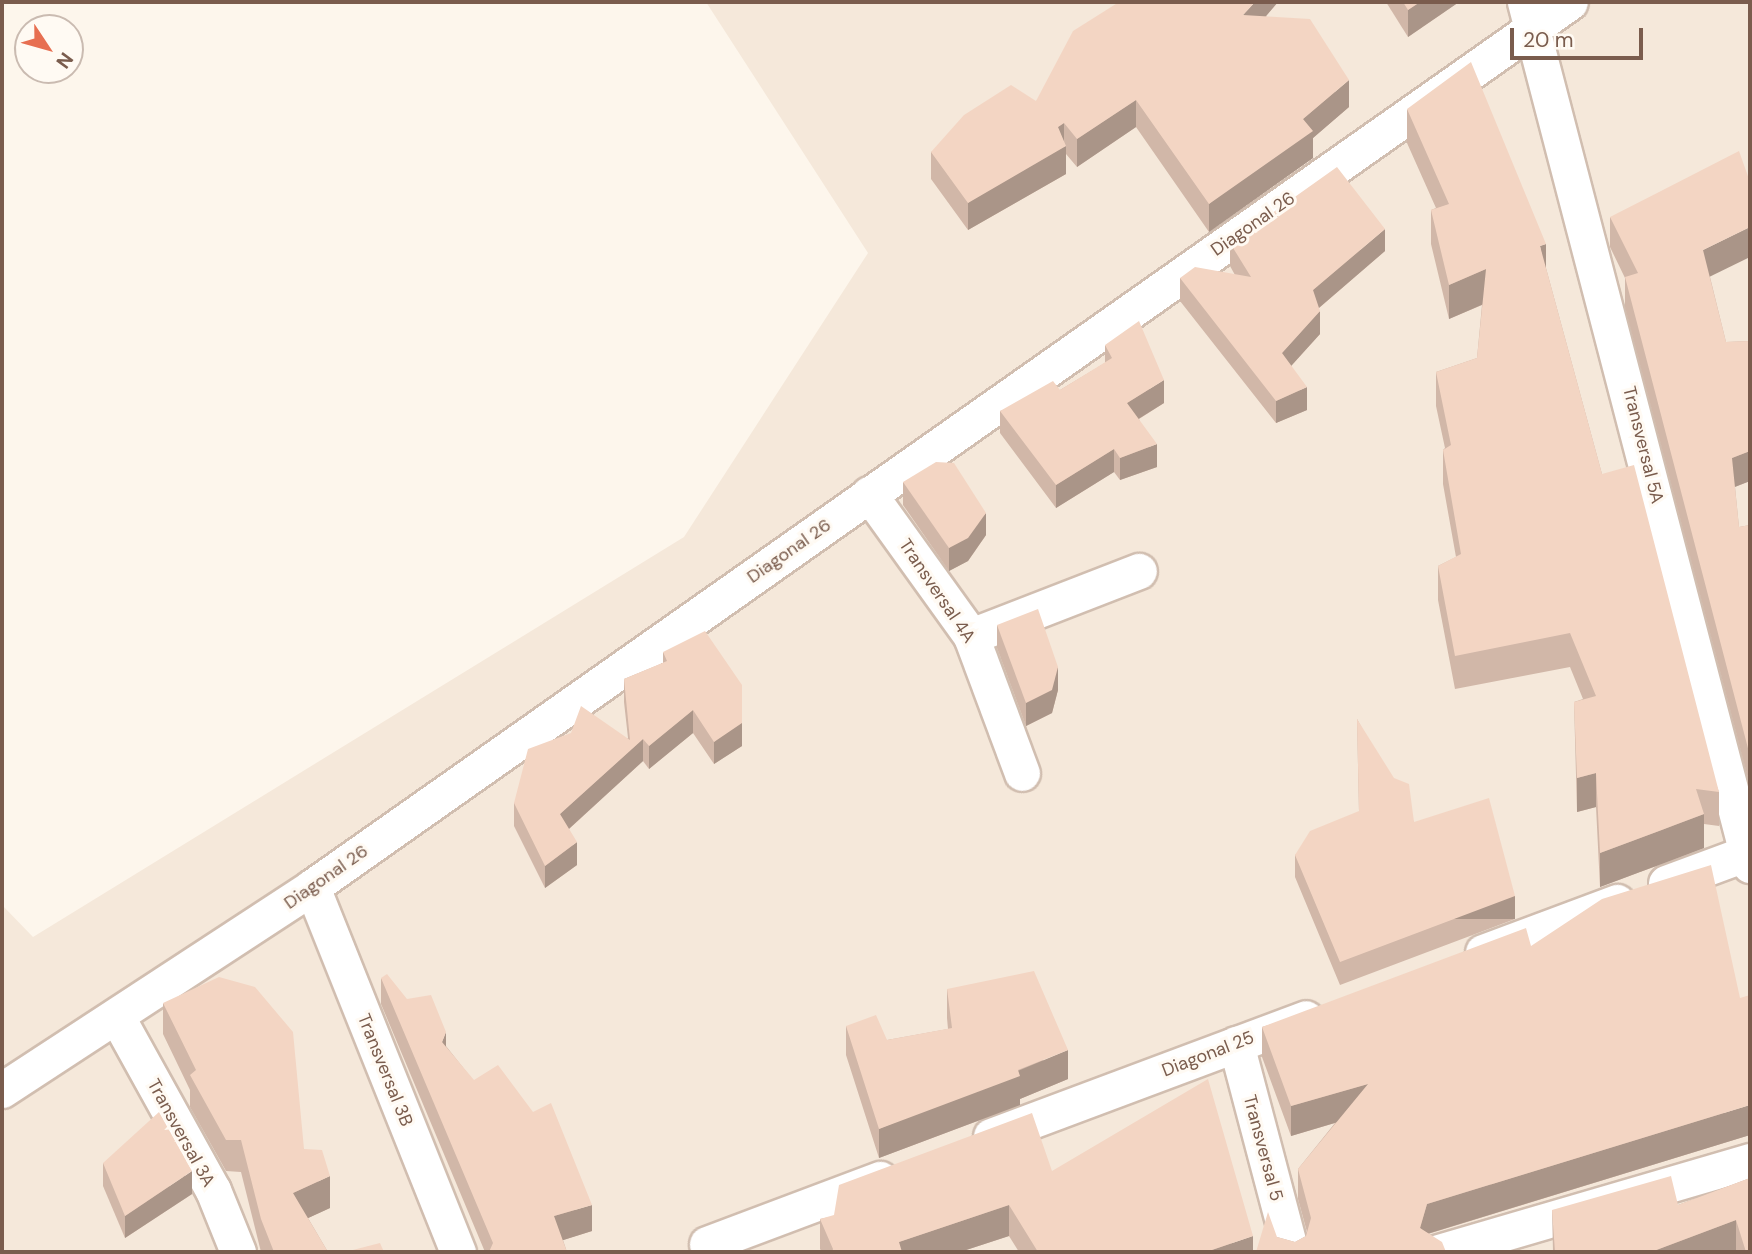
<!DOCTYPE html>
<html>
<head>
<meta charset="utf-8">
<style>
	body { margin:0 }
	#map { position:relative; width:1752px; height:1254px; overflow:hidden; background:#fdf6ec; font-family:"DM Sans",sans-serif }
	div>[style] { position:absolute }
	.residential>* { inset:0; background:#f5e8da }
	.roads { filter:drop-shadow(2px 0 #d1beb0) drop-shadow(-2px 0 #d1beb0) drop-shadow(0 2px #d1beb0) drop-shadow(0 -2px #d1beb0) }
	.minor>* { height:35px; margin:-17.5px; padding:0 17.5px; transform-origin:17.5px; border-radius:17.5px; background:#fff }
	.wall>* { inset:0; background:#d1b7a8 }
	.shaded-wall>* { inset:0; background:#aa9588; transform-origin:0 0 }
	.building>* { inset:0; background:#f3d5c3 }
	span { translate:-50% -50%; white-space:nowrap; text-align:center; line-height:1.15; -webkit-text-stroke:6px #fffaf3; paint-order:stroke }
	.street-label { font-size:18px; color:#7a5c4d }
	.frame { position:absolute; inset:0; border:4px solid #7a5c4d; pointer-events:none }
	.north { position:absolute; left:14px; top:14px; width:70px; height:70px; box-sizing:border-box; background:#fffaf3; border:2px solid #cabbb1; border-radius:50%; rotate:126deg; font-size:19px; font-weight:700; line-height:28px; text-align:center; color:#7a5c4d }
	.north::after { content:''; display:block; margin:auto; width:24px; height:32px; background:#e76f51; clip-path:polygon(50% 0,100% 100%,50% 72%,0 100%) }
	.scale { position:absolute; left:1510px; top:28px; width:133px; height:32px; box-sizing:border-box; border:4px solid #7a5c4d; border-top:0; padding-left:9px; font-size:21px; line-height:24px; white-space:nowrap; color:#7a5c4d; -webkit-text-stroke:5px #fffaf3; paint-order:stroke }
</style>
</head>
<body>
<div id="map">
	<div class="residential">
		<i style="clip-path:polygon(706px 2px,1750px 2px,1750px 1252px,2px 1252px,2px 905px,33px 937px,684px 537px,868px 253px)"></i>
	</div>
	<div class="roads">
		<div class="minor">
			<i style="left:1525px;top:2px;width:892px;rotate:75.39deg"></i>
			<i style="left:869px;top:494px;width:175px;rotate:54.3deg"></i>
			<i style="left:971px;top:636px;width:146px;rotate:69.6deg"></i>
			<i style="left:971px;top:636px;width:180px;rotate:-21.2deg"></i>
			<i style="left:1666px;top:883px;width:90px;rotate:-20.3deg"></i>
			<i style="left:312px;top:887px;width:393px;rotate:68.2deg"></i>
			<i style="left:1483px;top:952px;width:143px;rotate:-20.5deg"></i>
			<i style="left:117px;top:1017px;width:198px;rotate:61deg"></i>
			<i style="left:213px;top:1190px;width:67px;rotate:68deg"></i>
			<i style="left:1236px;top:1044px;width:215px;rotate:75.2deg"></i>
			<i style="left:2px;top:1090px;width:371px;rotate:-33.2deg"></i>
			<i style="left:312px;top:887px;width:1538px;rotate:-35.13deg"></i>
			<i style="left:991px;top:1136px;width:336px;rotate:-20.5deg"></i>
			<i style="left:707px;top:1244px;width:185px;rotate:-20.6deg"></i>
			<i style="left:1439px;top:1252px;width:324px;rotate:-16.3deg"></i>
		</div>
	</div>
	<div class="wall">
		<i style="clip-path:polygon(1278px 2px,1266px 16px,1349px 107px,1313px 138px,1313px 158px,1209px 232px,1136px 127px,1077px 167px,1066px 154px,1066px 174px,968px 230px,931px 179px,931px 152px,1036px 101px)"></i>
		<i style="clip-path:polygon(1386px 2px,1459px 2px,1408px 37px)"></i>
		<i style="clip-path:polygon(1407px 109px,1546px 268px,1602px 474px,1719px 792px,1719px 826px,1704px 824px,1704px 848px,1600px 887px,1596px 807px,1577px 812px,1574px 702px,1583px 699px,1570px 667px,1455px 689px,1438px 600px,1438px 566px,1456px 557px,1443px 484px,1443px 450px,1445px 448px,1436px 406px,1436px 372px,1477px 358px,1482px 305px,1449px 319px,1431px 244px,1431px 210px,1436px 208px,1407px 143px)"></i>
		<i style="clip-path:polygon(1610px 217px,1710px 277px,1726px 342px,1750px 341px,1750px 481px,1735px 487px,1739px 527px,1750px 525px,1750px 786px,1625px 307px,1625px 278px,1610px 247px)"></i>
		<i style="clip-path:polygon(1230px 243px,1385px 251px,1319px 308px,1320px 334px,1291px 366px,1307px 410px,1276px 423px,1180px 301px,1180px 278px,1235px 275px,1230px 266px)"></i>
		<i style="clip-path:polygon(1105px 345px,1164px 403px,1139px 419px,1157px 467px,1120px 480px,1114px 472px,1056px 508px,1000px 433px,1000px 411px,1060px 390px,1105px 363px)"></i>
		<i style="clip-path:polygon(903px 482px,986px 535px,968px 561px,949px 571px,903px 505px)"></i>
		<i style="clip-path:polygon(997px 625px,1058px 690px,1052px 713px,1026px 726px,997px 648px)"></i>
		<i style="clip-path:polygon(663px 652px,742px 746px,714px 764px,693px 733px,649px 769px,643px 761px,569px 829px,577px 865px,545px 888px,514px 826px,514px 803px,628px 738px,624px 702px,624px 679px,663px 663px)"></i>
		<i style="clip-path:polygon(1357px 719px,1414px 822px,1515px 919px,1340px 985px,1295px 877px,1295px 855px,1359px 812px)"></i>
		<i style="clip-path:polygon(1531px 946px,1750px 1135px,1428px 1234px,1256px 1252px,1277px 1237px,1295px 1242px,1306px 1236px,1307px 1232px,1298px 1199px,1298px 1169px,1335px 1123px,1291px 1136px,1262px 1057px,1262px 1027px)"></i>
		<i style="clip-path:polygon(381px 978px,446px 1046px,592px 1231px,563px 1240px,567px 1252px,485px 1252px,381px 1004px)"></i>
		<i style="clip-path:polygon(947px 989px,1068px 1079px,1020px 1099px,1020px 1105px,879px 1158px,846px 1055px,846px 1026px,887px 1040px,948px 1029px,947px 1018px)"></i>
		<i style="clip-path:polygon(163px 1003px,304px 1149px,330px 1208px,308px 1218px,328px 1252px,261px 1252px,241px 1172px,226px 1171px,190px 1107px,190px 1090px,163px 1034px)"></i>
		<i style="clip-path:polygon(103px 1163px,192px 1194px,125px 1238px,103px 1186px)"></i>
		<i style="clip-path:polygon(1052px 1171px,1253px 1252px,1019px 1252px,1009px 1236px,960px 1252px,822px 1252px,820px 1249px,820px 1219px)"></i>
		<i style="clip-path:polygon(1750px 1178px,1750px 1252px,1737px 1252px,1736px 1250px,1729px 1252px,1553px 1252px,1552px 1210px,1678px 1205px)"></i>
	</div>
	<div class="shaded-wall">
		<i style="clip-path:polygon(1255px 2px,1278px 2px,1243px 43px,1243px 15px)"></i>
		<i style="clip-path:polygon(1420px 2px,1459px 2px,1408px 37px,1408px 10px)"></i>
		<i style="clip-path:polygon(1349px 80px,1349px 107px,1313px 138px,1313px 158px,1209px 232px,1209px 204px,1303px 119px)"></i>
		<i style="clip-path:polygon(1136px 100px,1136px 127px,1077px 167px,1077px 139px)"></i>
		<i style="clip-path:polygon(1064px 123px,1064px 147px,1066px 146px,1066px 174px,968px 230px,968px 203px,1058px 127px)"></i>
		<i style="clip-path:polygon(1750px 227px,1750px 257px,1703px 280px,1703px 250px)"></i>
		<i style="clip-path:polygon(1385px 229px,1385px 251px,1313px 313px,1313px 290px)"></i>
		<i style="clip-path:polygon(1546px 244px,1546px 278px,1540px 246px)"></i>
		<i style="clip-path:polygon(1486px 269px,1486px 303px,1449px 319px,1449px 285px)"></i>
		<i style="clip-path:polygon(1320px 311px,1320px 334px,1282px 376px,1282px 353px)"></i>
		<i style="clip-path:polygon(1164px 380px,1164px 403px,1127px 426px,1127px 403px)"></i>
		<i style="clip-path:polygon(1307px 387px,1307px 410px,1276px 423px,1276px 401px)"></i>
		<i style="clip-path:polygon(1157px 444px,1157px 467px,1120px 480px,1120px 458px)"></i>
		<i style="clip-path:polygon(1114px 449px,1114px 472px,1056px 508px,1056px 485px)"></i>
		<i style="clip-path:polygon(1750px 451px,1750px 481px,1732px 488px,1732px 458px)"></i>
		<i style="clip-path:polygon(986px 513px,986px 535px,968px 561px,949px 571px,949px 548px)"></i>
		<i style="clip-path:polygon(1058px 667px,1058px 690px,1052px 713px,1026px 726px,1026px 703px)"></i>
		<i style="clip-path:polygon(742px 708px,742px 746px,714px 764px,714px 742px)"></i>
		<i style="clip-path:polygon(693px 710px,693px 733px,649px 769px,649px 746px)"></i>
		<i style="clip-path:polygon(643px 739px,643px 761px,560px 837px,560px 814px)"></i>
		<i style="clip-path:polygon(1596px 773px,1596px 807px,1577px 812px,1577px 778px)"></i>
		<i style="clip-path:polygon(1704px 814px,1704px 848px,1600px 887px,1600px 853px)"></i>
		<i style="clip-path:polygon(577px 842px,577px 865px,545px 888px,545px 866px)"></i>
		<i style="left:1515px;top:896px;width:23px;height:187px;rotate:90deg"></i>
		<i style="clip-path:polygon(446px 1032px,446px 1059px,442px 1042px)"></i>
		<i style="clip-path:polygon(1068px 1050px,1068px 1079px,1020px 1099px,1020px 1105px,879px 1158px,879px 1129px)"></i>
		<i style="clip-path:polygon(1368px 1084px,1368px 1113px,1291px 1136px,1291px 1106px)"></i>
		<i style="clip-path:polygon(1750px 1105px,1750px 1135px,1427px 1234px,1420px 1228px,1427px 1204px)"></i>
		<i style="clip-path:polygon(192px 1171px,192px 1194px,125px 1238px,125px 1216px)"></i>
		<i style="clip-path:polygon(330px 1176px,330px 1208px,293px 1225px,293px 1193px)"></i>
		<i style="clip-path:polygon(592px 1205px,592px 1231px,554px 1243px,554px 1216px)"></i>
		<i style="clip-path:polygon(1009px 1205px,1009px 1236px,960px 1252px,899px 1252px,899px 1242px)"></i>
		<i style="clip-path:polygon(1736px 1220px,1736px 1250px,1729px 1252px,1651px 1252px)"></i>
		<i style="clip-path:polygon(1253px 1236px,1253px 1252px,1206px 1252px)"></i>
	</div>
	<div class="building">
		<i style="clip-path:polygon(1119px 2px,1255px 2px,1243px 15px,1310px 19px,1349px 80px,1303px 119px,1313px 131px,1209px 204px,1136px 100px,1077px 139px,1064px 123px,1058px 127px,1066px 146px,968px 203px,931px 152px,964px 115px,1011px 85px,1036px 101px,1073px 31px)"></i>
		<i style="clip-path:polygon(1403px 2px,1420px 2px,1408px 10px)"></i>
		<i style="clip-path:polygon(1471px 62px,1546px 244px,1540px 246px,1602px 474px,1634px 465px,1719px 792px,1696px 789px,1704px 814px,1600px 853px,1596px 773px,1577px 778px,1574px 702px,1596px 696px,1570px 633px,1455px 656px,1438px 566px,1461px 554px,1443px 450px,1451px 445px,1436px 372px,1477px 358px,1486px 269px,1449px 285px,1431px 210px,1449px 204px,1407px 109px)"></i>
		<i style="clip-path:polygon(1739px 151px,1750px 182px,1750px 227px,1703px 250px,1726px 342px,1750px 341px,1750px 451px,1732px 458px,1739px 527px,1750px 525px,1750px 756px,1625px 277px,1638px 273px,1610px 217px)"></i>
		<i style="clip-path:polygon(1337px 167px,1385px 229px,1313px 290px,1320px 311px,1282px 353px,1307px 387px,1276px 401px,1180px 278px,1195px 267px,1251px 277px,1230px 243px)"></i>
		<i style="clip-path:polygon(1139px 321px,1164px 380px,1127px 403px,1157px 444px,1120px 458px,1114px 449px,1056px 485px,1000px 411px,1053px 381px,1060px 390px,1112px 358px,1105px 345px)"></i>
		<i style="clip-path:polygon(936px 462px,954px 463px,986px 513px,968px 538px,949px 548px,903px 482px)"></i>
		<i style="clip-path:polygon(1038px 609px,1058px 667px,1052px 690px,1026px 703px,997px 625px)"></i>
		<i style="clip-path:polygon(705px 631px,742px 685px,742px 723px,714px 742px,693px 710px,649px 746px,643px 739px,560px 814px,577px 842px,545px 866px,514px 803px,528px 749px,571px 733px,581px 706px,630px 740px,624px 679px,667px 661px,663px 652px)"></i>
		<i style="clip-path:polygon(1357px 719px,1394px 778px,1409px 784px,1414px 822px,1489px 798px,1515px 896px,1340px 962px,1295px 855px,1310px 831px,1359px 811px)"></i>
		<i style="clip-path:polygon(1711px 865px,1740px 998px,1750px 995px,1750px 1105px,1427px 1204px,1420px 1228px,1442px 1242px,1446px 1252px,1256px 1252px,1268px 1212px,1277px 1237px,1295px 1242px,1306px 1236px,1311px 1218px,1298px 1169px,1368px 1084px,1291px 1106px,1262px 1027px,1526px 928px,1531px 946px,1602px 899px)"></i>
		<i style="clip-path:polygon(1034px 971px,1068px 1050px,1018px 1070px,1020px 1076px,879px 1129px,846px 1026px,876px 1015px,887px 1040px,952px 1028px,947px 989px)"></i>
		<i style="clip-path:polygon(387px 974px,407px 999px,431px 995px,446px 1032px,442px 1042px,474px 1080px,498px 1065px,533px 1112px,551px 1103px,592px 1205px,554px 1216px,567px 1252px,489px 1252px,493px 1243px,381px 978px)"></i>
		<i style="clip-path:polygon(219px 977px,255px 987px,293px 1032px,304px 1149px,322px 1150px,330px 1176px,293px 1193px,328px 1252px,274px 1252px,261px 1219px,241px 1140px,226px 1140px,190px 1075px,196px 1070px,163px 1003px)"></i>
		<i style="clip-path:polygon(1208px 1079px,1253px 1236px,1206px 1252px,1038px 1252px,1009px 1205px,899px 1242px,902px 1252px,832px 1252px,833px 1249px,820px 1219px,834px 1215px,839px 1185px,1032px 1113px,1052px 1171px)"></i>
		<i style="clip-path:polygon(159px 1112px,192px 1171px,125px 1216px,103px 1163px)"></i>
		<i style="clip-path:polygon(1671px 1176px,1678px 1205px,1750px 1178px,1750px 1252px,1746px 1252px,1736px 1220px,1651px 1252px,1555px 1252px,1552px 1210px)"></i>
		<i style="clip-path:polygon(380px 1243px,384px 1252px,345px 1252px)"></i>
	</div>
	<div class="street-label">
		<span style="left:1253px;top:224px;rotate:-35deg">Diagonal 26</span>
		<span style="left:1643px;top:445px;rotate:76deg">Transversal 5A</span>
		<span style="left:789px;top:551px;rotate:-35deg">Diagonal 26</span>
		<span style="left:937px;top:591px;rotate:56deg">Transversal 4A</span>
		<span style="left:326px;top:877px;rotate:-35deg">Diagonal 26</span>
		<span style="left:1208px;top:1054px;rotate:-21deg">Diagonal 25</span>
		<span style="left:385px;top:1070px;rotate:68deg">Transversal 3B</span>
		<span style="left:181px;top:1133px;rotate:61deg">Transversal 3A</span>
		<span style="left:1263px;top:1148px;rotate:75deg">Transversal 5</span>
	</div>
	<div class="frame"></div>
	<div class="north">N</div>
	<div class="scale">20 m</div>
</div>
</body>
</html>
